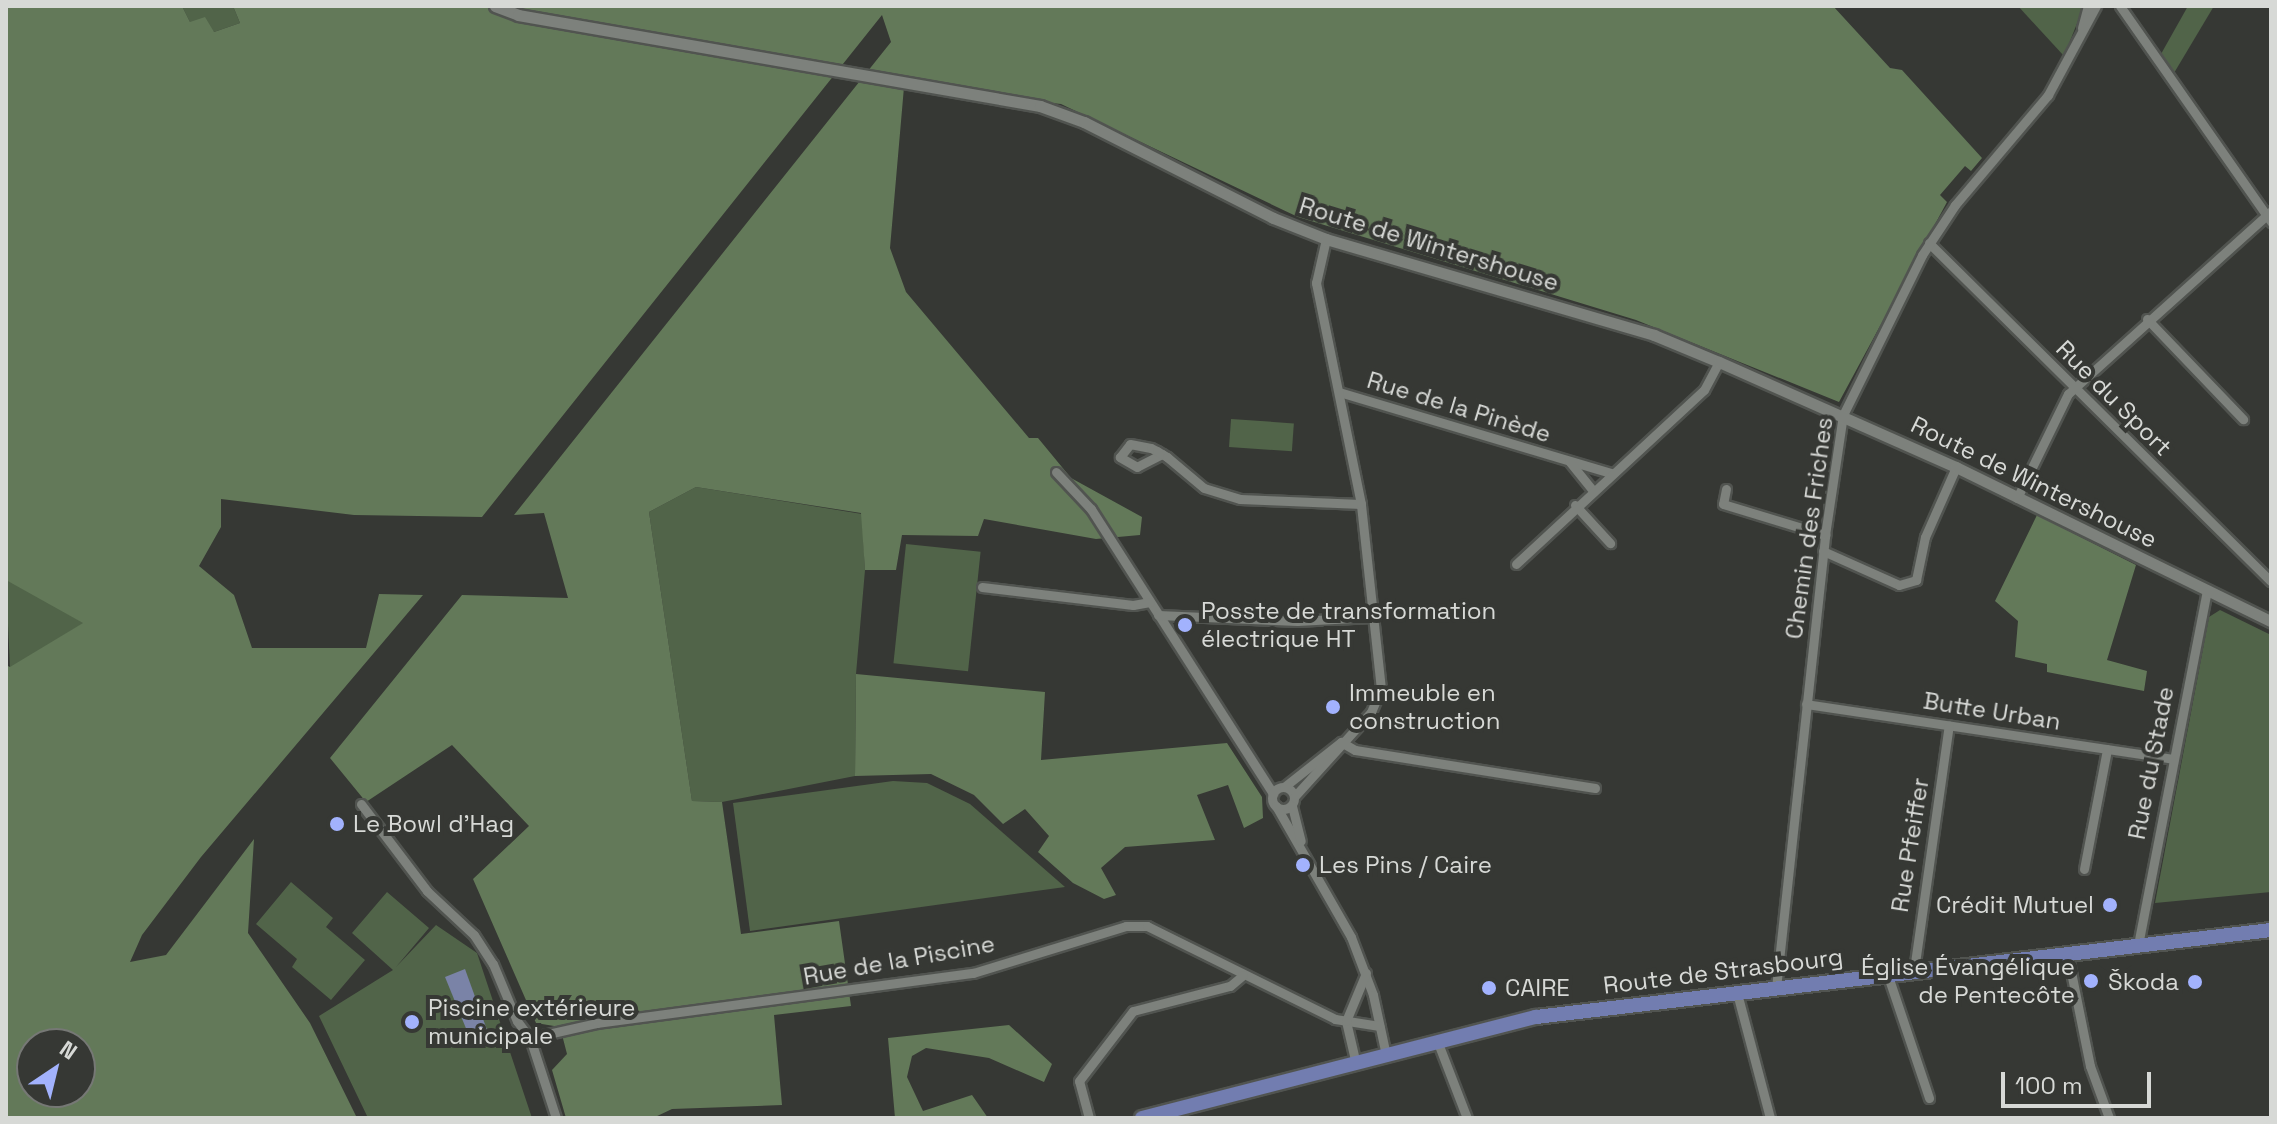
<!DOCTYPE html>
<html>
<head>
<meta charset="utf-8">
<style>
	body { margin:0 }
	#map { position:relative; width:2277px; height:1124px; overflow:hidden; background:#363834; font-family:"Space Grotesk",sans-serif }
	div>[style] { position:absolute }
	.green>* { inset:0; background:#516449; transform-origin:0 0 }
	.forest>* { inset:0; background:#637959 }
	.water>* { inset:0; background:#7a83a7 }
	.roads { filter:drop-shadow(2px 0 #515450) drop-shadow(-2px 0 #515450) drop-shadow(0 2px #515450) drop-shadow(0 -2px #515450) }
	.minor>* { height:9px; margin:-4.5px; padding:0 4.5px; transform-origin:4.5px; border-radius:4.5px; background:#7d817c }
	.minor>.ring { margin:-4.5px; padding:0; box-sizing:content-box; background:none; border:9px solid #7d817c; border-radius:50% }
	.tertiary>* { height:11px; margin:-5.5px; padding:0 5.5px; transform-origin:5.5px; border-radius:5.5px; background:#7d817c }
	.primary>* { height:14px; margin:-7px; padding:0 7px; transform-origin:7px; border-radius:7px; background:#727db0 }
	.dots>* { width:22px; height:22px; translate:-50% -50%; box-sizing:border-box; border:4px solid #363834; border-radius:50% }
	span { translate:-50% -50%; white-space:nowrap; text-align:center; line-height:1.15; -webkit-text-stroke:8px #363834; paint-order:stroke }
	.street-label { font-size:24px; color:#d7d9d6 }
	.poi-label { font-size:24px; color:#d7d9d6 }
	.left { translate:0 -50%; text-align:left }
	.right { translate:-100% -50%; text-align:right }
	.frame { position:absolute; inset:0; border:8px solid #d7d9d6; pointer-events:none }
	.north { position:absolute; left:16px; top:1028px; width:80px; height:80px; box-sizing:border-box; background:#363834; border:2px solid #767875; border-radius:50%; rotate:35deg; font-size:22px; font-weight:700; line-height:32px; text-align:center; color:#d7d9d6 }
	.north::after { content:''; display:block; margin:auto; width:28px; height:36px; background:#a2b2fd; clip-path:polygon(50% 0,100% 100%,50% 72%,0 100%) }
	.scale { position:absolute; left:2001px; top:1072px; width:150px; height:36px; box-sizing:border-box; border:4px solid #d7d9d6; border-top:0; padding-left:10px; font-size:24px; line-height:28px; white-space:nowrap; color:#d7d9d6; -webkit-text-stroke:6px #363834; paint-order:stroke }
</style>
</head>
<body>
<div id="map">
	<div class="green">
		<i style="clip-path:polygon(182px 6px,233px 6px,240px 23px,214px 32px,190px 22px)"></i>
		<i style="clip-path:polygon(2018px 6px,2084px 6px,2064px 56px)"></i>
		<i style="clip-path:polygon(2188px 6px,2214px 6px,2174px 73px,2161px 54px)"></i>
		<i style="left:1231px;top:419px;width:63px;height:28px;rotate:4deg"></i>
		<i style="clip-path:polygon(696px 487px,862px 514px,865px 570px,856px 674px,855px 776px,722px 802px,692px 801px,649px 512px)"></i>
		<i style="left:906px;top:544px;width:75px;height:120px;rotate:6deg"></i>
		<i style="clip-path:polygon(6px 580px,14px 583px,84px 623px,10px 668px)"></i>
		<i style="clip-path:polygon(2220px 610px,2271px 635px,2271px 892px,2155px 903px,2209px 617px)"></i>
		<i style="clip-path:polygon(893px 781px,927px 783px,970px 804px,1065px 887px,750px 931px,733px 803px)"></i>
		<i style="clip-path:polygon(291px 882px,333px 918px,326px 927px,365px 960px,331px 1000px,292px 967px,297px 959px,256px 924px)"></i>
		<i style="clip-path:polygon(387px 892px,429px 928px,396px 967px,436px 925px,477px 953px,532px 1118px,368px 1118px,319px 1016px,393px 970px,352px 933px)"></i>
	</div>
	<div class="forest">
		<i style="clip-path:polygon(evenodd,6px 6px,182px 6px,190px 22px,205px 17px,214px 32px,240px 23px,233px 6px,1833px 6px,1890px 68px,1902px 70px,1982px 158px,1971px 171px,1965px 166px,1940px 195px,1947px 202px,1839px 402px,1636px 320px,1298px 217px,1061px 104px,904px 87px,890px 248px,906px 292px,1029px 438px,1038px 438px,1071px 478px,1142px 517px,1140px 535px,1096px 539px,984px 519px,978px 536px,902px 535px,896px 570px,865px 570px,861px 513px,696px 487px,649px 512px,692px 801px,722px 802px,741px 934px,839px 921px,851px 1006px,774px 1015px,782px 1105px,672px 1109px,653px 1118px,566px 1118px,552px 1070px,567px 1054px,560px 1027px,536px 1023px,473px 879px,529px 826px,452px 745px,366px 802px,330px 758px,462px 595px,568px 598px,544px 513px,514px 515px,891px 42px,882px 15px,482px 517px,354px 515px,221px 499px,221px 527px,199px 566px,234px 595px,252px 648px,366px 648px,379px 594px,423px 595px,201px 857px,142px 935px,130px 962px,166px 955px,254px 839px,248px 933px,310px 1023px,357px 1118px,6px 1118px,6px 665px,10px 667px,83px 623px,6px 580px,6px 6px,32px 1044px,80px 1044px,80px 1092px,32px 1092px,32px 1044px)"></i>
		<i style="clip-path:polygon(2037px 515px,2136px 565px,2107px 660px,2147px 671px,2144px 691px,2047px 672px,2047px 664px,2015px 657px,2018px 621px,1995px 601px)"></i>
		<i style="clip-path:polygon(856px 674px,1045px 692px,1041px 760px,1227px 743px,1262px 797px,1263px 818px,1244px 828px,1228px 785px,1197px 795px,1215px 840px,1125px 847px,1101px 868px,1116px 895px,1104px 899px,1073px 883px,1038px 852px,1049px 836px,1025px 809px,1003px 824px,974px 795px,931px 774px,855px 776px)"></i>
		<i style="clip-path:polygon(1009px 1025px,1052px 1064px,1044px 1082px,989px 1058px,926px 1048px,912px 1056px,907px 1077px,923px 1111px,972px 1095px,988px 1118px,895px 1118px,888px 1038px)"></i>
	</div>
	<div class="water">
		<i style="clip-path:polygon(465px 969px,491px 1041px,474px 1048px,445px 977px)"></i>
	</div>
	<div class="roads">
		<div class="minor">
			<i style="left:2120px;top:6px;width:264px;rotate:55deg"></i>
			<i style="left:2082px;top:28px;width:23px;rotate:-75deg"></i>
			<i style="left:1929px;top:243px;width:481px;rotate:44.7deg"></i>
			<i style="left:2147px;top:319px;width:139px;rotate:46.2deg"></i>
			<i style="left:1339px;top:392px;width:284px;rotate:16.6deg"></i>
			<i style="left:1162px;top:454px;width:28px;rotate:153deg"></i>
			<i style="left:1137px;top:467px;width:20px;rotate:-150deg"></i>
			<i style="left:1120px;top:457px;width:16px;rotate:-52deg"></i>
			<i style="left:1130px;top:444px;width:21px;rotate:11deg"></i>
			<i style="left:1151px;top:448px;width:7px;rotate:27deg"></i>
			<i style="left:1157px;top:451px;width:12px;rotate:31deg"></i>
			<i style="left:1167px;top:457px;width:48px;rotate:40deg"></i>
			<i style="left:1204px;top:488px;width:38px;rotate:17deg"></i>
			<i style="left:1240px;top:499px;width:121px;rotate:2.4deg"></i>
			<i style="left:1569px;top:461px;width:36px;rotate:51deg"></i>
			<i style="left:1056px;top:472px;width:51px;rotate:46.6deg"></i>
			<i style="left:1091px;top:509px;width:338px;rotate:57.4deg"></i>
			<i style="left:1726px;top:489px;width:15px;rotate:101deg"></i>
			<i style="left:1723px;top:504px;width:107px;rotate:16.9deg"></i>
			<i style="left:2017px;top:498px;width:116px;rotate:-63.9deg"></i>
			<i style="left:2068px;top:394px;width:273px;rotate:-42deg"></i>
			<i style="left:1575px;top:505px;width:52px;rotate:47.4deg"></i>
			<i style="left:1823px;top:551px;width:83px;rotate:24.1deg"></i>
			<i style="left:1899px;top:585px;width:18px;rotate:-16deg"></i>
			<i style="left:1916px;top:580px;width:44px;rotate:-78.2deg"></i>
			<i style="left:1925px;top:537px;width:77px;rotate:-66.1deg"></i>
			<i style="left:1516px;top:564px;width:256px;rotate:-42.8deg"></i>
			<i style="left:1704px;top:390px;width:32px;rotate:-62deg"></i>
			<i style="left:982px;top:587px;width:152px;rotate:6.8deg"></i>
			<i style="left:1133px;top:605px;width:17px;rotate:-10deg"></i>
			<i style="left:1158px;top:615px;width:139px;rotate:2.5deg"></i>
			<i style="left:1297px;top:621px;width:75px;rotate:-3.1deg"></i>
			<i style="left:1806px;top:704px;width:370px;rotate:8.5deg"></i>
			<i style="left:1341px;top:742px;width:16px;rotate:30deg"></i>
			<i style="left:1355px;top:750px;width:243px;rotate:9deg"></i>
			<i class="ring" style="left:1272px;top:787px;width:13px;height:13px"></i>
			<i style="left:1284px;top:787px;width:73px;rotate:-38.3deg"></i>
			<i style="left:1294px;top:797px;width:115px;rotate:-47.8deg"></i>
			<i style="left:1371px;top:712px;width:25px;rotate:-67deg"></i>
			<i style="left:1381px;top:689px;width:186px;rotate:-96.2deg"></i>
			<i style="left:1361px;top:504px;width:226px;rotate:-101.5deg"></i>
			<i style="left:1316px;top:283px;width:45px;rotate:-77.2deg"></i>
			<i style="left:361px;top:804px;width:109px;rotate:52.8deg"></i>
			<i style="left:427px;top:891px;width:64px;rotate:43.1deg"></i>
			<i style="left:474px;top:935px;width:35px;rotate:57deg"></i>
			<i style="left:493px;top:964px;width:62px;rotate:67.2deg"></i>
			<i style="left:517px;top:1021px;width:21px;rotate:53deg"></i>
			<i style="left:530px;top:1038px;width:84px;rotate:72deg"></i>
			<i style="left:1276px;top:806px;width:151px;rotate:60.2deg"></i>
			<i style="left:1351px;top:937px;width:62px;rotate:69.2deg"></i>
			<i style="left:1373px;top:995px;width:61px;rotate:77.8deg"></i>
			<i style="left:1292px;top:806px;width:36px;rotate:76deg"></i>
			<i style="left:2084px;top:869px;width:122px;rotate:-79.1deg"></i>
			<i style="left:2138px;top:945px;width:362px;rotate:-79deg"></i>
			<i style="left:2067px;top:952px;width:116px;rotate:78.6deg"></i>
			<i style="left:2090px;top:1066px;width:55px;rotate:69.9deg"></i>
			<i style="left:1914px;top:970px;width:247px;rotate:-81.9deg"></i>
			<i style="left:1887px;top:973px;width:132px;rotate:71.4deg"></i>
			<i style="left:1776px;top:988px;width:456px;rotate:-83.8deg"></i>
			<i style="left:1825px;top:535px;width:121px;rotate:-81.5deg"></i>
			<i style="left:1843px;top:415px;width:178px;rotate:-63.7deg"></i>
			<i style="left:1922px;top:255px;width:60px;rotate:-56.6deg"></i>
			<i style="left:1955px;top:205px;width:144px;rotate:-49.8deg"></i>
			<i style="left:2048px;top:95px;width:101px;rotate:-61.7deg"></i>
			<i style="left:1737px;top:993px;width:129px;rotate:75.2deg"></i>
			<i style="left:530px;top:1038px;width:69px;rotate:-12.6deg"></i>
			<i style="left:597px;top:1023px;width:379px;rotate:-7.6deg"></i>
			<i style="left:973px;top:973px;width:160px;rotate:-17.1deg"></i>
			<i style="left:1126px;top:926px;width:21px"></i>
			<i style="left:1147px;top:926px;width:210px;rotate:26.3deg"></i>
			<i style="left:1335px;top:1019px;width:45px;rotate:9deg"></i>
			<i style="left:1438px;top:1043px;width:80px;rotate:68.9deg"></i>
			<i style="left:1356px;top:1064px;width:44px;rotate:-103.1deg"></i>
			<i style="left:1346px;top:1021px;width:52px;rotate:-67.4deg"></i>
			<i style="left:1089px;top:1118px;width:38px;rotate:-105deg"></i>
			<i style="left:1079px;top:1081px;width:88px;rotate:-52.4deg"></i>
			<i style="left:1133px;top:1011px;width:100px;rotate:-14.5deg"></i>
			<i style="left:1230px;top:986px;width:17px;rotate:-40deg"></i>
		</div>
		<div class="tertiary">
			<i style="left:495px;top:6px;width:25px;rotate:21deg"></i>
			<i style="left:518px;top:15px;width:530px;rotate:9.89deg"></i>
			<i style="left:1040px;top:106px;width:47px;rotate:20deg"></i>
			<i style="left:1084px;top:122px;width:212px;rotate:26.9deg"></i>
			<i style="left:1273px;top:218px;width:57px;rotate:21.6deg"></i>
			<i style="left:1326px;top:239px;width:342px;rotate:16.3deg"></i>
			<i style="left:1654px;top:335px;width:70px;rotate:22.6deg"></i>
			<i style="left:1719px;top:362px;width:259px;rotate:23.9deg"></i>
			<i style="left:1956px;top:467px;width:351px;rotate:26.1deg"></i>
		</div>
		<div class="primary">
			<i style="left:1142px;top:1118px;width:407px;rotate:-14.4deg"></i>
			<i style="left:1536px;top:1017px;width:740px;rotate:-6.75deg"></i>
		</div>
	</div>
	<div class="dots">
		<i style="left:1185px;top:625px;background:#a2b2fd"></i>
		<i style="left:1333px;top:707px;background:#a2b2fd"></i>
		<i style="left:337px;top:824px;background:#a2b2fd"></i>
		<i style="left:1303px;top:865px;background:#a2b2fd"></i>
		<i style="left:2110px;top:905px;background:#a2b2fd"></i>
		<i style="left:2091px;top:981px;background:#a2b2fd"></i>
		<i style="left:2195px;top:982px;background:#a2b2fd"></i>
		<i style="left:1489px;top:988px;background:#a2b2fd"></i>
		<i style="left:412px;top:1022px;background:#a2b2fd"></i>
	</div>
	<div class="street-label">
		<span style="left:1429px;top:244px;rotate:17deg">Route de Wintershouse</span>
		<span style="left:2114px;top:398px;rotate:45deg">Rue du Sport</span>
		<span style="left:1459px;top:407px;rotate:17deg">Rue de la Pinède</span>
		<span style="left:2034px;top:482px;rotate:26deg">Route de Wintershouse</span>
		<span style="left:1809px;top:528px;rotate:-82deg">Chemin des Friches</span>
		<span style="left:1992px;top:711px;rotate:9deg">Butte Urban</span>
		<span style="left:2151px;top:763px;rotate:-79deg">Rue du Stade</span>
		<span style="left:1910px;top:845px;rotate:-81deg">Rue Pfeiffer</span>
		<span style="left:899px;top:960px;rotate:-10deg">Rue de la Piscine</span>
		<span style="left:1723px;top:971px;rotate:-7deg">Route de Strasbourg</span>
	</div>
	<div class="poi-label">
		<span class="left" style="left:1201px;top:625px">Posste de transformation<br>électrique HT</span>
		<span class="left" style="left:1349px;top:707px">Immeuble en<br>construction</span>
		<span class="left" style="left:353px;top:824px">Le Bowl d'Hag</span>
		<span class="left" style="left:1319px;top:865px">Les Pins / Caire</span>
		<span class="right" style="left:2094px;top:905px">Crédit Mutuel</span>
		<span class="right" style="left:2075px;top:981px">Église Évangélique<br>de Pentecôte</span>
		<span class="right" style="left:2179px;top:982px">Škoda</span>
		<span class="left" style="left:1505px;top:988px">CAIRE</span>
		<span class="left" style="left:428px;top:1022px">Piscine extérieure<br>municipale</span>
	</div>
	<div class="frame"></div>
	<div class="north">N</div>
	<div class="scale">100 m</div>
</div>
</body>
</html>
